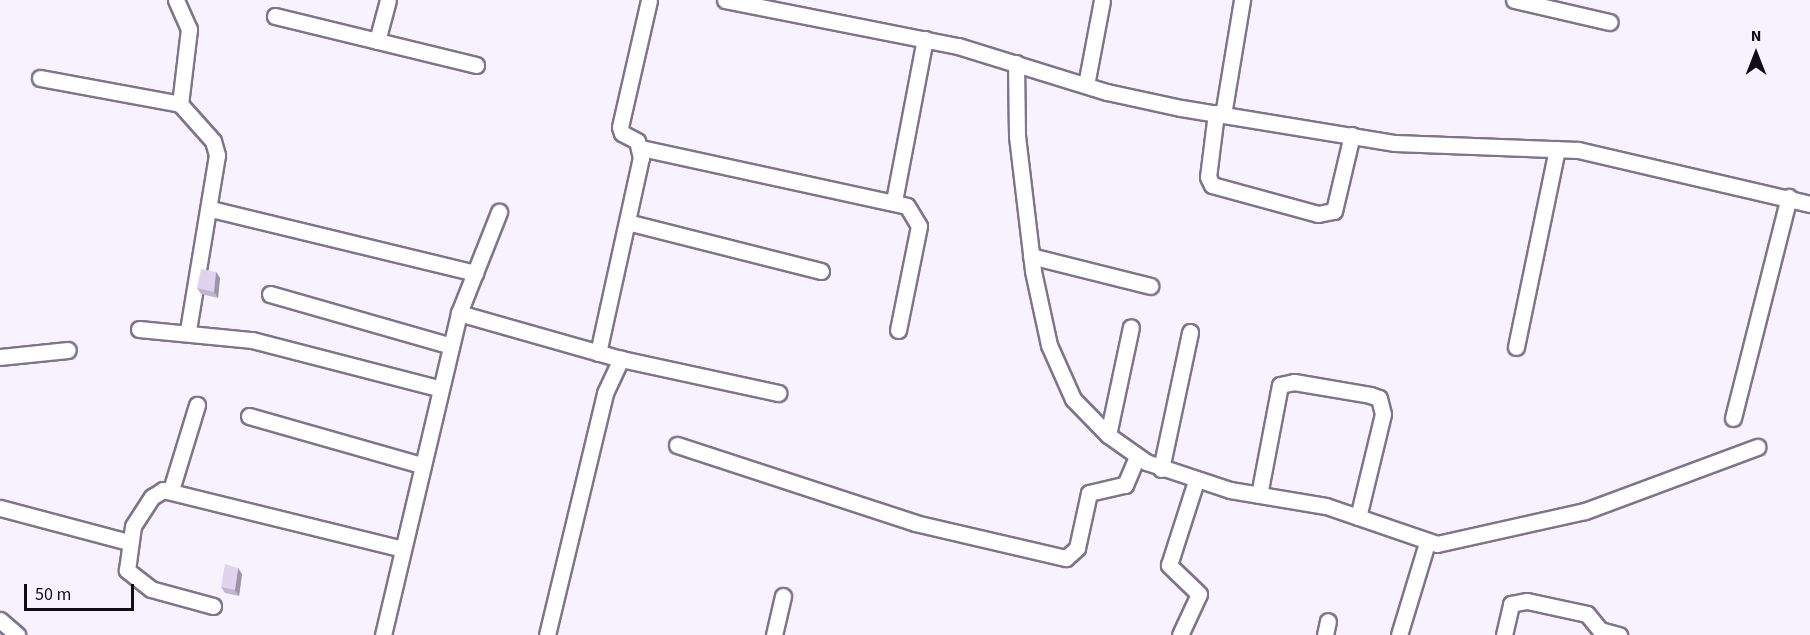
<!DOCTYPE html>
<html>
<head>
<meta charset="utf-8">
<style>
	body { margin:0 }
	#map { position:relative; width:1810px; height:635px; overflow:hidden; background:#f7f2fd; font-family:"Source Sans 3",sans-serif }
	div>[style] { position:absolute }
	.roads { filter:drop-shadow(2px 0 #7f748c) drop-shadow(-2px 0 #7f748c) drop-shadow(0 2px #7f748c) drop-shadow(0 -2px #7f748c) }
	.minor>* { height:15px; margin:-7.5px; padding:0 7.5px; transform-origin:7.5px; border-radius:7.5px; background:#fff }
	.wall>* { inset:0; background:#c0b5cd }
	.shaded-wall>* { inset:0; background:#9c94a7 }
	.building>* { inset:0; background:#dfd3ee }
	span { translate:-50% -50%; white-space:nowrap; text-align:center; line-height:1.15; -webkit-text-stroke:4.5px #f7f2fd; paint-order:stroke }
	.north { position:absolute; left:1726px; top:24px; width:60px; height:60px; -webkit-text-stroke:4px #f7f2fd; paint-order:stroke; rotate:0deg; font-size:16px; font-weight:700; line-height:24px; text-align:center; color:#110d16 }
	.north::after { content:''; display:block; margin:auto; width:21px; height:27px; background:#110d16; clip-path:polygon(50% 0,100% 100%,50% 72%,0 100%) }
	.scale { position:absolute; left:24px; top:584px; width:110px; height:27px; box-sizing:border-box; border:3px solid #110d16; border-top:0; padding-left:8px; font-size:18px; line-height:21px; white-space:nowrap; color:#110d16; -webkit-text-stroke:4px #f7f2fd; paint-order:stroke }
</style>
</head>
<body>
<div id="map">
	<div class="roads">
		<div class="minor">
			<i style="left:176px;top:0;width:32px;rotate:66deg"></i>
			<i style="left:189px;top:29px;width:76px;rotate:96.8deg"></i>
			<i style="left:180px;top:104px;width:50px;rotate:48.3deg"></i>
			<i style="left:213px;top:141px;width:15px;rotate:74deg"></i>
			<i style="left:217px;top:155px;width:177px;rotate:99.4deg"></i>
			<i style="left:725px;top:0;width:237px;rotate:11.2deg"></i>
			<i style="left:958px;top:46px;width:156px;rotate:17.2deg"></i>
			<i style="left:1107px;top:92px;width:76px;rotate:12.2deg"></i>
			<i style="left:1181px;top:108px;width:217px;rotate:9.3deg"></i>
			<i style="left:1395px;top:143px;width:183px;rotate:2.2deg"></i>
			<i style="left:1578px;top:150px;width:238px;rotate:13.1deg"></i>
			<i style="left:1514px;top:0;width:98px;rotate:13deg"></i>
			<i style="left:275px;top:16px;width:207px;rotate:13.7deg"></i>
			<i style="left:377px;top:41px;width:42px;rotate:-75deg"></i>
			<i style="left:1016px;top:63px;width:73px;rotate:89.2deg"></i>
			<i style="left:1017px;top:136px;width:136px;rotate:83.2deg"></i>
			<i style="left:1033px;top:271px;width:76px;rotate:77.8deg"></i>
			<i style="left:1049px;top:345px;width:59px;rotate:66deg"></i>
			<i style="left:1073px;top:399px;width:50px;rotate:45.8deg"></i>
			<i style="left:1108px;top:435px;width:47px;rotate:35.4deg"></i>
			<i style="left:1146px;top:462px;width:89px;rotate:18.4deg"></i>
			<i style="left:1230px;top:490px;width:97px;rotate:9.5deg"></i>
			<i style="left:1326px;top:506px;width:117px;rotate:18.9deg"></i>
			<i style="left:1437px;top:544px;width:152px;rotate:-12.6deg"></i>
			<i style="left:1585px;top:511px;width:184px;rotate:-20.4deg"></i>
			<i style="left:40px;top:78px;width:142px;rotate:10.5deg"></i>
			<i style="left:1086px;top:85px;width:86px;rotate:-79.3deg"></i>
			<i style="left:1216px;top:113px;width:64px;rotate:97.1deg"></i>
			<i style="left:1208px;top:177px;width:9px;rotate:63deg"></i>
			<i style="left:1212px;top:185px;width:110px;rotate:15.3deg"></i>
			<i style="left:1318px;top:214px;width:16px;rotate:-11deg"></i>
			<i style="left:1334px;top:211px;width:78px;rotate:-76.7deg"></i>
			<i style="left:1223px;top:115px;width:117px;rotate:-80.6deg"></i>
			<i style="left:641px;top:148px;width:272px;rotate:12.3deg"></i>
			<i style="left:907px;top:206px;width:23px;rotate:59deg"></i>
			<i style="left:919px;top:226px;width:106px;rotate:101.4deg"></i>
			<i style="left:894px;top:201px;width:165px;rotate:-79.2deg"></i>
			<i style="left:211px;top:209px;width:272px;rotate:13.6deg"></i>
			<i style="left:627px;top:222px;width:200px;rotate:14.2deg"></i>
			<i style="left:1031px;top:256px;width:123px;rotate:14.1deg"></i>
			<i style="left:270px;top:294px;width:188px;rotate:16deg"></i>
			<i style="left:459px;top:313px;width:168px;rotate:15.9deg"></i>
			<i style="left:621px;top:359px;width:161px;rotate:12.2deg"></i>
			<i style="left:139px;top:329px;width:114px;rotate:5.6deg"></i>
			<i style="left:252px;top:340px;width:195px;rotate:14.5deg"></i>
			<i style="left:1516px;top:347px;width:202px;rotate:-78.3deg"></i>
			<i style="left:598px;top:353px;width:200px;rotate:-77.6deg"></i>
			<i style="left:641px;top:158px;width:17px;rotate:-103deg"></i>
			<i style="left:637px;top:141px;width:17px;rotate:-152deg"></i>
			<i style="left:622px;top:133px;width:6px;rotate:-108deg"></i>
			<i style="left:620px;top:127px;width:130px;rotate:-77.1deg"></i>
			<i style="left:0;top:357px;width:68px;rotate:-5.9deg"></i>
			<i style="left:249px;top:416px;width:179px;rotate:15.9deg"></i>
			<i style="left:1733px;top:418px;width:228px;rotate:-75.8deg"></i>
			<i style="left:1108px;top:435px;width:110px;rotate:-78deg"></i>
			<i style="left:677px;top:445px;width:250px;rotate:18.1deg"></i>
			<i style="left:915px;top:523px;width:155px;rotate:13.1deg"></i>
			<i style="left:1066px;top:558px;width:15px;rotate:-42deg"></i>
			<i style="left:1077px;top:548px;width:56px;rotate:-77.7deg"></i>
			<i style="left:1089px;top:493px;width:37px;rotate:-13deg"></i>
			<i style="left:1125px;top:485px;width:30px;rotate:-67deg"></i>
			<i style="left:1161px;top:469px;width:140px;rotate:-78deg"></i>
			<i style="left:171px;top:490px;width:89px;rotate:-73deg"></i>
			<i style="left:1259px;top:495px;width:112px;rotate:-79.2deg"></i>
			<i style="left:1280px;top:385px;width:14px;rotate:-12deg"></i>
			<i style="left:1294px;top:382px;width:77px;rotate:9.7deg"></i>
			<i style="left:1370px;top:395px;width:9px;rotate:18deg"></i>
			<i style="left:1379px;top:398px;width:16px;rotate:76deg"></i>
			<i style="left:1383px;top:414px;width:106px;rotate:103.6deg"></i>
			<i style="left:0;top:508px;width:133px;rotate:14.8deg"></i>
			<i style="left:213px;top:606px;width:64px;rotate:-164.7deg"></i>
			<i style="left:151px;top:589px;width:31px;rotate:-142deg"></i>
			<i style="left:127px;top:570px;width:44px;rotate:-82.2deg"></i>
			<i style="left:133px;top:526px;width:35px;rotate:-57deg"></i>
			<i style="left:152px;top:497px;width:13px;rotate:-32deg"></i>
			<i style="left:163px;top:490px;width:244px;rotate:13.8deg"></i>
			<i style="left:0;top:620px;width:23px;rotate:41deg"></i>
			<i style="left:383px;top:635px;width:331px;rotate:-76.7deg"></i>
			<i style="left:459px;top:313px;width:109px;rotate:-68.4deg"></i>
			<i style="left:547px;top:635px;width:249px;rotate:-76.5deg"></i>
			<i style="left:605px;top:393px;width:38px;rotate:-65deg"></i>
			<i style="left:774px;top:635px;width:40px;rotate:-77deg"></i>
			<i style="left:1180px;top:635px;width:45px;rotate:-65.1deg"></i>
			<i style="left:1199px;top:594px;width:42px;rotate:-136deg"></i>
			<i style="left:1169px;top:565px;width:88px;rotate:-72.2deg"></i>
			<i style="left:1325px;top:635px;width:14px;rotate:-78deg"></i>
			<i style="left:1399px;top:635px;width:96px;rotate:-73.1deg"></i>
			<i style="left:1504px;top:635px;width:32px;rotate:-77deg"></i>
			<i style="left:1511px;top:604px;width:16px;rotate:-11deg"></i>
			<i style="left:1527px;top:601px;width:61px;rotate:12.2deg"></i>
			<i style="left:1587px;top:614px;width:21px;rotate:51deg"></i>
			<i style="left:1600px;top:630px;width:20px;rotate:15deg"></i>
		</div>
	</div>
	<div class="wall">
		<i style="clip-path:polygon(216px 272px,220px 278px,218px 298px,201px 294px,197px 288px)"></i>
		<i style="clip-path:polygon(242px 574px,239px 596px,225px 593px,221px 587px)"></i>
	</div>
	<div class="shaded-wall">
		<i style="clip-path:polygon(216px 272px,220px 278px,218px 298px,214px 292px)"></i>
		<i style="clip-path:polygon(238px 568px,242px 574px,239px 596px,235px 590px)"></i>
	</div>
	<div class="building">
		<i style="clip-path:polygon(201px 269px,216px 272px,214px 292px,197px 288px)"></i>
		<i style="clip-path:polygon(225px 564px,238px 568px,235px 590px,221px 587px)"></i>
	</div>
	<div class="north">N</div>
	<div class="scale">50 m</div>
</div>
</body>
</html>
